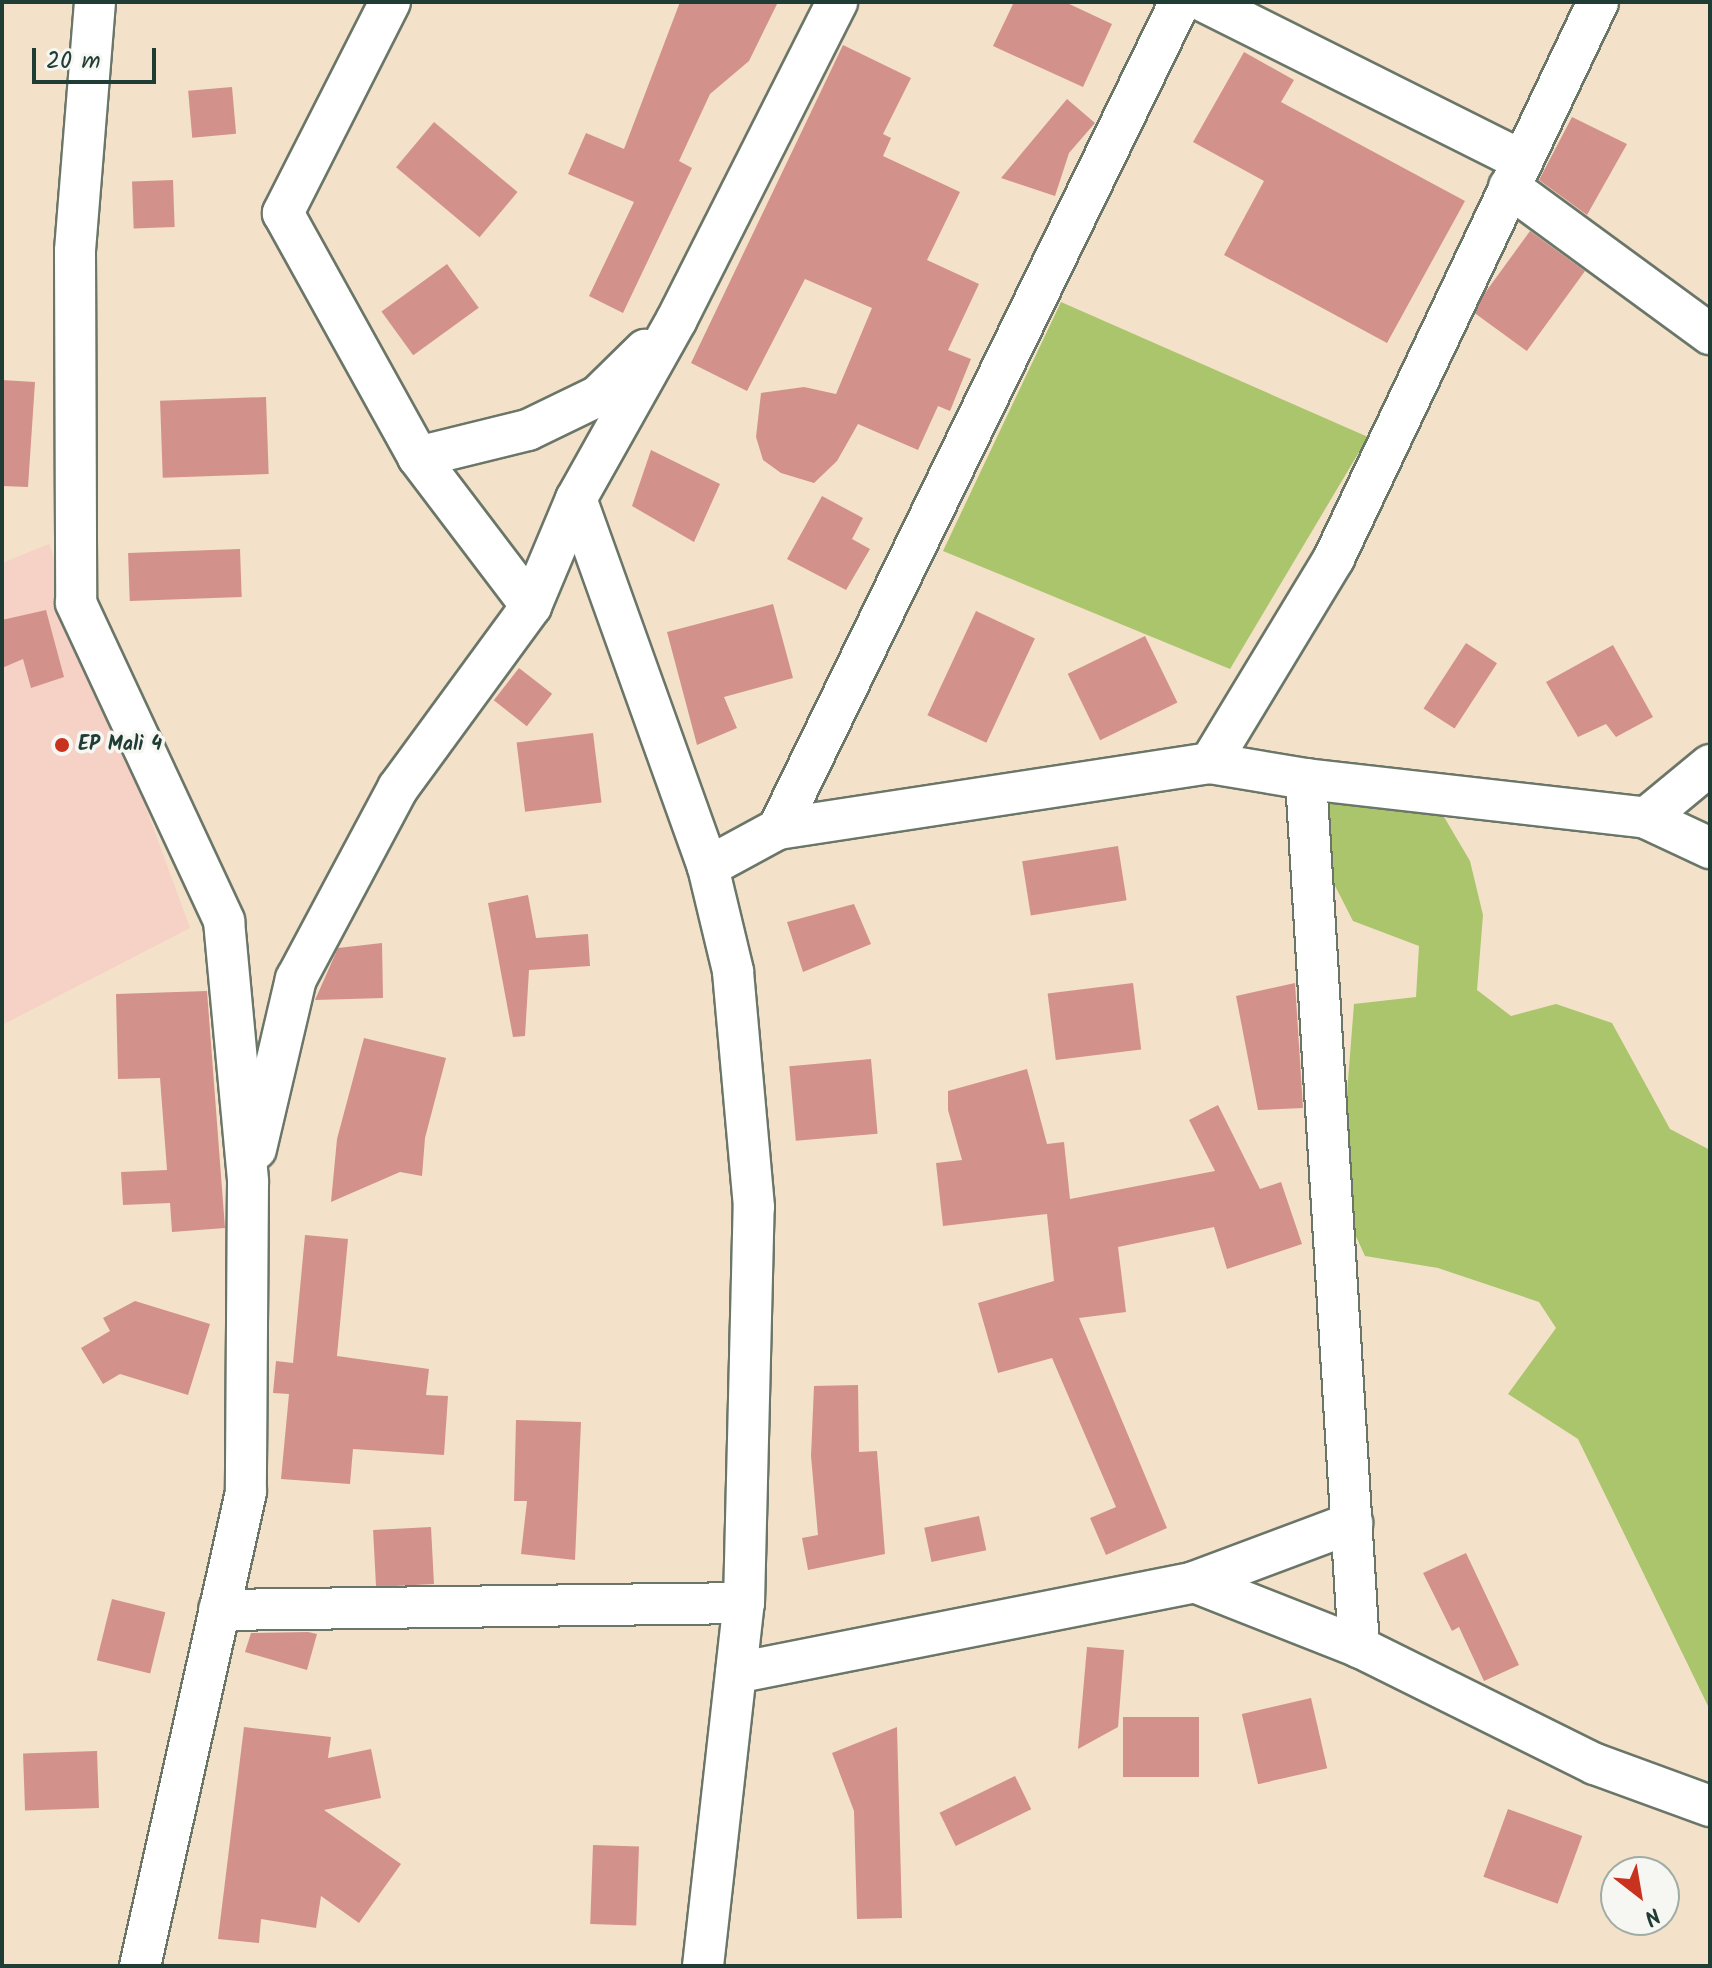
<!DOCTYPE html>
<html>
<head>
<meta charset="utf-8">
<style>
	body { margin:0 }
	#map { position:relative; width:1712px; height:1968px; overflow:hidden; background:#f4e1c9; font-family:Kalam,sans-serif }
	div>[style] { position:absolute }
	.built>* { inset:0; background:#f6d1c5 }
	.green>* { inset:0; background:#aac56b }
	.building>* { inset:0; background:#d2928b; transform-origin:0 0 }
	.roads { filter:drop-shadow(2px 0 #6a7668) drop-shadow(-2px 0 #6a7668) drop-shadow(0 2px #6a7668) drop-shadow(0 -2px #6a7668) }
	.street>* { height:40px; margin:-20px; padding:0 20px; transform-origin:20px; border-radius:20px; background:#fff }
	.dots>* { width:22px; height:22px; translate:-50% -50%; box-sizing:border-box; border:4px solid #f6f6f2; border-radius:50% }
	span { translate:-50% -50%; white-space:nowrap; text-align:center; line-height:1.15; -webkit-text-stroke:7px #f6f6f2; paint-order:stroke }
	.poi-label { font-size:20px; color:#1f3d34; font-weight:700 }
	.left { translate:0 -50%; text-align:left }
	.frame { position:absolute; inset:0; border:4px solid #1f3d34; pointer-events:none }
	.north { position:absolute; left:1600px; top:1856px; width:80px; height:80px; box-sizing:border-box; background:#f6f6f2; border:2px solid #a0aca6; border-radius:50%; rotate:149deg; font-size:22px; font-weight:700; line-height:32px; text-align:center; color:#1f3d34 }
	.north::after { content:''; display:block; margin:auto; width:28px; height:36px; background:#c8321e; clip-path:polygon(50% 0,100% 100%,50% 72%,0 100%) }
	.scale { position:absolute; left:32px; top:48px; width:124px; height:36px; box-sizing:border-box; border:4px solid #1f3d34; border-top:0; padding-left:10px; font-size:24px; line-height:28px; white-space:nowrap; color:#1f3d34; -webkit-text-stroke:6px #f6f6f2; paint-order:stroke }
</style>
</head>
<body>
<div id="map">
	<div class="built">
		<i style="clip-path:polygon(49px 544px,190px 928px,2px 1025px,2px 563px)"></i>
	</div>
	<div class="green">
		<i style="clip-path:polygon(1061px 302px,1368px 437px,1230px 669px,943px 551px)"></i>
		<i style="clip-path:polygon(1320px 802px,1437px 805px,1470px 861px,1483px 915px,1477px 990px,1511px 1016px,1556px 1004px,1612px 1023px,1670px 1129px,1710px 1150px,1710px 1710px,1578px 1439px,1508px 1394px,1556px 1328px,1539px 1302px,1438px 1268px,1365px 1256px,1348px 1219px,1346px 1106px,1354px 1004px,1416px 997px,1419px 946px,1353px 921px,1331px 878px)"></i>
	</div>
	<div class="building">
		<i style="clip-path:polygon(680px 2px,778px 2px,749px 61px,710px 94px,679px 161px,692px 168px,623px 313px,589px 296px,634px 202px,568px 174px,586px 133px,624px 149px)"></i>
		<i style="clip-path:polygon(1014px 2px,1065px 2px,1112px 24px,1083px 87px,993px 46px)"></i>
		<i style="clip-path:polygon(843px 45px,911px 78px,883px 134px,891px 138px,883px 156px,960px 192px,927px 260px,979px 284px,948px 350px,971px 359px,950px 411px,938px 406px,918px 450px,858px 424px,837px 461px,814px 483px,781px 473px,763px 460px,756px 437px,761px 393px,804px 387px,836px 394px,872px 308px,805px 279px,747px 391px,691px 363px)"></i>
		<i style="clip-path:polygon(1244px 52px,1294px 80px,1281px 102px,1465px 201px,1387px 343px,1224px 255px,1264px 181px,1193px 142px)"></i>
		<i style="left:232px;top:87px;width:47px;height:44px;rotate:85deg"></i>
		<i style="clip-path:polygon(1067px 99px,1095px 123px,1069px 153px,1055px 196px,1001px 178px)"></i>
		<i style="clip-path:polygon(1572px 117px,1627px 144px,1587px 215px,1539px 180px)"></i>
		<i style="left:434px;top:122px;width:109px;height:59px;rotate:40deg"></i>
		<i style="left:173px;top:180px;width:47px;height:41px;rotate:88deg"></i>
		<i style="left:1530px;top:231px;width:68px;height:99px;rotate:36deg"></i>
		<i style="left:447px;top:264px;width:54px;height:81px;rotate:54deg"></i>
		<i style="clip-path:polygon(2px 380px,35px 382px,28px 487px,2px 486px)"></i>
		<i style="left:266px;top:397px;width:77px;height:106px;rotate:88deg"></i>
		<i style="clip-path:polygon(651px 450px,720px 484px,694px 542px,632px 506px)"></i>
		<i style="clip-path:polygon(822px 496px,863px 518px,852px 539px,870px 549px,846px 590px,787px 559px)"></i>
		<i style="left:240px;top:549px;width:48px;height:112px;rotate:88deg"></i>
		<i style="clip-path:polygon(773px 604px,793px 678px,724px 697px,737px 728px,697px 745px,667px 632px)"></i>
		<i style="clip-path:polygon(46px 610px,64px 677px,31px 688px,23px 659px,2px 668px,2px 620px)"></i>
		<i style="left:976px;top:611px;width:65px;height:115px;rotate:25deg"></i>
		<i style="left:1145px;top:636px;width:74px;height:86px;rotate:64deg"></i>
		<i style="left:1466px;top:643px;width:37px;height:78px;rotate:33deg"></i>
		<i style="clip-path:polygon(1613px 645px,1653px 717px,1616px 737px,1606px 724px,1578px 737px,1546px 682px)"></i>
		<i style="left:519px;top:668px;width:42px;height:41px;rotate:38deg"></i>
		<i style="left:593px;top:733px;width:70px;height:77px;rotate:83deg"></i>
		<i style="left:1118px;top:846px;width:55px;height:97px;rotate:81deg"></i>
		<i style="clip-path:polygon(528px 895px,536px 938px,588px 934px,590px 966px,529px 970px,525px 1036px,513px 1037px,488px 903px)"></i>
		<i style="clip-path:polygon(854px 904px,871px 944px,803px 972px,787px 922px)"></i>
		<i style="clip-path:polygon(382px 943px,383px 998px,315px 1000px,338px 948px)"></i>
		<i style="left:1133px;top:983px;width:67px;height:86px;rotate:83deg"></i>
		<i style="clip-path:polygon(1295px 983px,1303px 1108px,1258px 1110px,1236px 996px)"></i>
		<i style="clip-path:polygon(207px 991px,225px 1228px,172px 1232px,170px 1203px,123px 1205px,121px 1172px,167px 1170px,160px 1078px,118px 1079px,116px 994px)"></i>
		<i style="clip-path:polygon(364px 1038px,446px 1058px,425px 1138px,422px 1176px,400px 1172px,331px 1202px,337px 1139px)"></i>
		<i style="left:871px;top:1059px;width:75px;height:82px;rotate:85deg"></i>
		<i style="clip-path:polygon(1027px 1069px,1047px 1144px,1064px 1142px,1070px 1199px,1215px 1171px,1189px 1120px,1218px 1105px,1260px 1189px,1281px 1182px,1302px 1244px,1227px 1269px,1214px 1227px,1118px 1247px,1126px 1312px,1079px 1318px,1167px 1528px,1106px 1555px,1090px 1518px,1116px 1507px,1052px 1358px,998px 1373px,978px 1303px,1054px 1281px,1047px 1214px,943px 1226px,936px 1163px,962px 1160px,948px 1110px,948px 1091px)"></i>
		<i style="clip-path:polygon(305px 1235px,348px 1239px,337px 1356px,429px 1369px,426px 1395px,448px 1396px,444px 1455px,353px 1449px,350px 1484px,281px 1479px,289px 1394px,273px 1393px,276px 1361px,293px 1363px)"></i>
		<i style="clip-path:polygon(135px 1301px,210px 1324px,188px 1395px,120px 1374px,103px 1384px,81px 1348px,110px 1331px,103px 1318px)"></i>
		<i style="clip-path:polygon(858px 1385px,859px 1452px,877px 1451px,885px 1554px,808px 1570px,802px 1538px,818px 1535px,811px 1456px,814px 1386px)"></i>
		<i style="clip-path:polygon(516px 1420px,581px 1422px,575px 1560px,521px 1554px,527px 1501px,514px 1501px)"></i>
		<i style="left:979px;top:1516px;width:35px;height:56px;rotate:78deg"></i>
		<i style="left:431px;top:1527px;width:57px;height:58px;rotate:87deg"></i>
		<i style="clip-path:polygon(1466px 1553px,1519px 1665px,1484px 1681px,1459px 1627px,1452px 1631px,1423px 1573px)"></i>
		<i style="left:112px;top:1599px;width:55px;height:63px;rotate:14deg"></i>
		<i style="clip-path:polygon(308px 1632px,317px 1634px,307px 1670px,245px 1652px,251px 1633px)"></i>
		<i style="clip-path:polygon(1087px 1647px,1124px 1650px,1118px 1727px,1078px 1749px)"></i>
		<i style="left:1311px;top:1698px;width:72px;height:71px;rotate:77deg"></i>
		<i style="left:1199px;top:1717px;width:60px;height:76px;rotate:90deg"></i>
		<i style="clip-path:polygon(244px 1727px,331px 1737px,328px 1758px,371px 1749px,381px 1798px,324px 1810px,401px 1864px,359px 1923px,321px 1896px,316px 1928px,261px 1919px,259px 1943px,218px 1939px)"></i>
		<i style="clip-path:polygon(897px 1727px,902px 1918px,857px 1919px,854px 1811px,832px 1753px)"></i>
		<i style="left:97px;top:1751px;width:57px;height:74px;rotate:88deg"></i>
		<i style="left:1015px;top:1776px;width:37px;height:84px;rotate:64deg"></i>
		<i style="left:1508px;top:1809px;width:79px;height:72px;rotate:20deg"></i>
		<i style="left:593px;top:1845px;width:46px;height:79px;rotate:2deg"></i>
	</div>
	<div class="roads">
		<div class="street">
			<i style="left:95px;top:2px;width:250px;rotate:94.6deg"></i>
			<i style="left:75px;top:251px;width:352px;rotate:89.8deg"></i>
			<i style="left:76px;top:603px;width:351px;rotate:65deg"></i>
			<i style="left:224px;top:921px;width:262px;rotate:84.7deg"></i>
			<i style="left:248px;top:1182px;width:310px;rotate:90.4deg"></i>
			<i style="left:246px;top:1492px;width:486px;rotate:102.6deg"></i>
			<i style="left:390px;top:2px;width:237px;rotate:116.9deg"></i>
			<i style="left:283px;top:213px;width:279px;rotate:61deg"></i>
			<i style="left:418px;top:457px;width:187px;rotate:52.8deg"></i>
			<i style="left:1205px;top:2px;width:355px;rotate:26.6deg"></i>
			<i style="left:1509px;top:187px;width:249px;rotate:36.2deg"></i>
			<i style="left:418px;top:457px;width:113px;rotate:-13.8deg"></i>
			<i style="left:528px;top:430px;width:78px;rotate:-25.9deg"></i>
			<i style="left:598px;top:396px;width:66px;rotate:-44.4deg"></i>
			<i style="left:1210px;top:763px;width:240px;rotate:-58.8deg"></i>
			<i style="left:1334px;top:558px;width:615px;rotate:-64.6deg"></i>
			<i style="left:1306px;top:779px;width:870px;rotate:86.51deg"></i>
			<i style="left:1359px;top:1647px;width:263px;rotate:26.4deg"></i>
			<i style="left:1595px;top:1764px;width:122px;rotate:20.1deg"></i>
			<i style="left:1646px;top:818px;width:83px;rotate:-39.6deg"></i>
			<i style="left:778px;top:829px;width:920px;rotate:-64.08deg"></i>
			<i style="left:708px;top:867px;width:80px;rotate:-28.5deg"></i>
			<i style="left:778px;top:829px;width:437px;rotate:-8.7deg"></i>
			<i style="left:1210px;top:763px;width:97px;rotate:9.5deg"></i>
			<i style="left:1306px;top:779px;width:342px;rotate:6.5deg"></i>
			<i style="left:1646px;top:818px;width:71px;rotate:25.1deg"></i>
			<i style="left:256px;top:1149px;width:175px;rotate:-76.8deg"></i>
			<i style="left:296px;top:979px;width:217px;rotate:-61.9deg"></i>
			<i style="left:398px;top:788px;width:225px;rotate:-53.8deg"></i>
			<i style="left:531px;top:606px;width:116px;rotate:-67.2deg"></i>
			<i style="left:1194px;top:1582px;width:169px;rotate:-20.5deg"></i>
			<i style="left:219px;top:1610px;width:525px;rotate:-0.76deg"></i>
			<i style="left:736px;top:1673px;width:467px;rotate:-11.2deg"></i>
			<i style="left:1194px;top:1582px;width:177px;rotate:21.5deg"></i>
			<i style="left:703px;top:1966px;width:365px;rotate:-83.6deg"></i>
			<i style="left:744px;top:1603px;width:396px;rotate:-88.6deg"></i>
			<i style="left:754px;top:1207px;width:237px;rotate:-95.1deg"></i>
			<i style="left:733px;top:971px;width:107px;rotate:-103.5deg"></i>
			<i style="left:708px;top:867px;width:391px;rotate:-109.7deg"></i>
			<i style="left:576px;top:499px;width:206px;rotate:-60.7deg"></i>
			<i style="left:677px;top:319px;width:355px;rotate:-63.2deg"></i>
		</div>
	</div>
	<div class="dots">
		<i style="left:62px;top:745px;background:#c8321e"></i>
	</div>
	<div class="poi-label">
		<span class="left" style="left:78px;top:745px">EP Mali 4</span>
	</div>
	<div class="frame"></div>
	<div class="north">N</div>
	<div class="scale">20 m</div>
</div>
</body>
</html>
